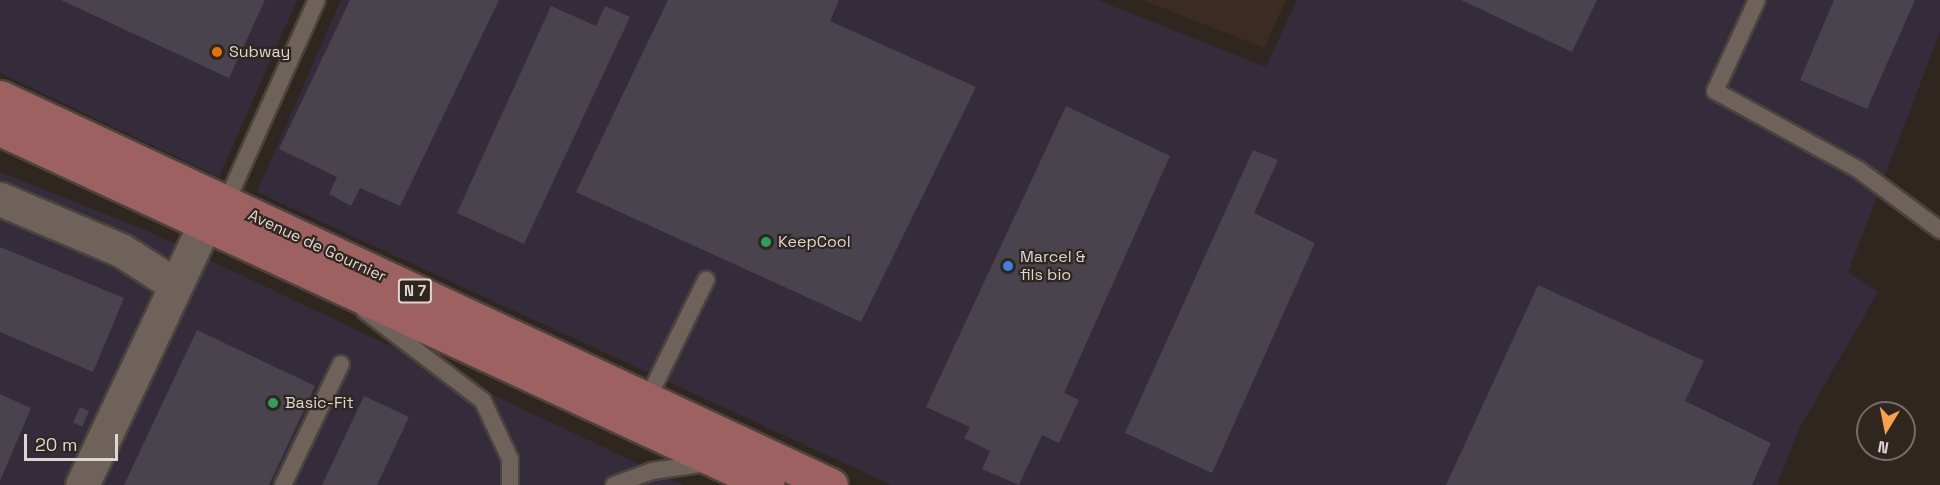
<!DOCTYPE html>
<html>
<head>
<meta charset="utf-8">
<style>
	body { margin:0 }
	#map { position:relative; width:1940px; height:485px; overflow:hidden; background:#302620; font-family:"Space Grotesk",sans-serif }
	div>[style] { position:absolute }
	.commercial>* { inset:0; background:#352c3b }
	.built>* { inset:0; background:#3c2b22 }
	.building>* { inset:0; background:#49434d; transform-origin:0 0 }
	.roads { filter:drop-shadow(2px 0 #4b433d) drop-shadow(-2px 0 #4b433d) drop-shadow(0 2px #4b433d) drop-shadow(0 -2px #4b433d) }
	.lane>* { height:16px; margin:-8px; padding:0 8px; transform-origin:8px; border-radius:8px; background:#6e625b }
	.street>* { height:33px; margin:-16.5px; padding:0 16.5px; transform-origin:16.5px; border-radius:16.5px; background:#6e625b }
	.primary>* { height:33px; margin:-16.5px; padding:0 16.5px; transform-origin:16.5px; border-radius:16.5px; background:#9e6161 }
	.dots>* { width:16px; height:16px; translate:-50% -50%; box-sizing:border-box; border:3px solid #302620; border-radius:50% }
	span { translate:-50% -50%; white-space:nowrap; text-align:center; line-height:1.15; -webkit-text-stroke:4.5px #302620; paint-order:stroke }
	.shield-label span { padding:2px 4px; background:#302620; border:2px solid; border-radius:4px; -webkit-text-stroke-width:0 }
	.shield-label { font-size:15px; color:#ddd6d2; font-weight:700 }
	.poi-label { font-size:16px; color:#ddd6d2 }
	.left { translate:0 -50%; text-align:left }
	.street-label { font-size:16px; color:#ddd6d2 }
	.north { position:absolute; left:1856px; top:401px; width:60px; height:60px; box-sizing:border-box; background:#302620; border:2px solid #756c67; border-radius:50%; rotate:190deg; font-size:16px; font-weight:700; line-height:24px; text-align:center; color:#ddd6d2 }
	.north::after { content:''; display:block; margin:auto; width:21px; height:27px; background:#f9a04d; clip-path:polygon(50% 0,100% 100%,50% 72%,0 100%) }
	.scale { position:absolute; left:24px; top:434px; width:94px; height:27px; box-sizing:border-box; border:3px solid #ddd6d2; border-top:0; padding-left:8px; font-size:18px; line-height:21px; white-space:nowrap; color:#ddd6d2; -webkit-text-stroke:4px #302620; paint-order:stroke }
</style>
</head>
<body>
<div id="map">
	<div class="commercial">
		<i style="clip-path:polygon(0 0,297px 0,219px 177px,0 73px)"></i>
		<i style="clip-path:polygon(341px 0,1097px 0,1266px 67px,1297px 0,1940px 0,1940px 32px,1848px 272px,1878px 292px,1799px 429px,1777px 485px,892px 485px,257px 192px)"></i>
		<i style="clip-path:polygon(0 172px,150px 232px,683px 485px,0 485px)"></i>
	</div>
	<div class="built">
		<i style="clip-path:polygon(1143px 0,1286px 0,1264px 48px)"></i>
	</div>
	<div class="building">
		<i style="clip-path:polygon(61px 0,265px 0,229px 78px)"></i>
		<i style="clip-path:polygon(350px 0,499px 0,400px 206px,360px 188px,351px 206px,329px 194px,337px 177px,279px 149px)"></i>
		<i style="clip-path:polygon(668px 0,839px 0,830px 21px,976px 87px,861px 322px,576px 192px)"></i>
		<i style="clip-path:polygon(1461px 0,1597px 0,1572px 52px)"></i>
		<i style="clip-path:polygon(1834px 0,1915px 0,1867px 109px,1800px 80px)"></i>
		<i style="clip-path:polygon(551px 6px,596px 26px,605px 6px,630px 17px,524px 244px,457px 213px)"></i>
		<i style="clip-path:polygon(1066px 106px,1170px 156px,1064px 393px,1079px 400px,1059px 443px,1042px 435px,1019px 485px,982px 469px,990px 451px,964px 438px,970px 427px,926px 407px)"></i>
		<i style="clip-path:polygon(1253px 150px,1278px 160px,1254px 213px,1315px 243px,1212px 473px,1125px 433px)"></i>
		<i style="clip-path:polygon(0 247px,124px 298px,93px 372px,0 332px)"></i>
		<i style="clip-path:polygon(1538px 285px,1704px 361px,1685px 401px,1771px 443px,1752px 485px,1446px 485px)"></i>
		<i style="clip-path:polygon(197px 330px,315px 386px,269px 485px,124px 485px)"></i>
		<i style="clip-path:polygon(0 394px,31px 408px,0 481px)"></i>
		<i style="clip-path:polygon(364px 396px,409px 417px,377px 485px,322px 485px)"></i>
		<i style="left:80px;top:407px;width:10px;height:17px;rotate:24deg"></i>
	</div>
	<div class="roads">
		<div class="lane">
			<i style="left:1757px;top:0;width:100px;rotate:114.8deg"></i>
			<i style="left:1715px;top:91px;width:164px;rotate:28.7deg"></i>
			<i style="left:1859px;top:170px;width:101px;rotate:36.5deg"></i>
			<i style="left:226px;top:203px;width:222px;rotate:-65.9deg"></i>
			<i style="left:365px;top:311px;width:148px;rotate:37.3deg"></i>
			<i style="left:483px;top:401px;width:64px;rotate:65deg"></i>
			<i style="left:510px;top:459px;width:26px;rotate:90deg"></i>
			<i style="left:647px;top:400px;width:134px;rotate:-63.8deg"></i>
			<i style="left:283px;top:485px;width:134px;rotate:-64.4deg"></i>
			<i style="left:614px;top:485px;width:40px;rotate:-20.2deg"></i>
			<i style="left:652px;top:471px;width:58px;rotate:-8deg"></i>
		</div>
		<div class="street">
			<i style="left:0;top:199px;width:131px;rotate:22.9deg"></i>
			<i style="left:121px;top:250px;width:63px;rotate:32.7deg"></i>
			<i style="left:82px;top:485px;width:289px;rotate:-64.8deg"></i>
		</div>
		<div class="primary">
			<i style="left:0;top:97px;width:917px;rotate:25.03deg"></i>
			<i style="left:0;top:129px;width:846px;rotate:24.87deg"></i>
		</div>
	</div>
	<div class="dots">
		<i style="left:217px;top:52px;background:#e8710a"></i>
		<i style="left:766px;top:242px;background:#2e9e5b"></i>
		<i style="left:1008px;top:266px;background:#3f7fe0"></i>
		<i style="left:273px;top:403px;background:#2e9e5b"></i>
	</div>
	<div class="shield-label">
		<span style="left:415px;top:291px">N 7</span>
	</div>
	<div class="poi-label">
		<span class="left" style="left:229px;top:52px">Subway</span>
		<span class="left" style="left:778px;top:242px">KeepCool</span>
		<span class="left" style="left:1020px;top:266px">Marcel &amp;<br>fils bio</span>
		<span class="left" style="left:285px;top:403px">Basic-Fit</span>
	</div>
	<div class="street-label">
		<span style="left:317px;top:246px;rotate:25deg">Avenue de Gournier</span>
	</div>
	<div class="north">N</div>
	<div class="scale">20 m</div>
</div>
</body>
</html>
